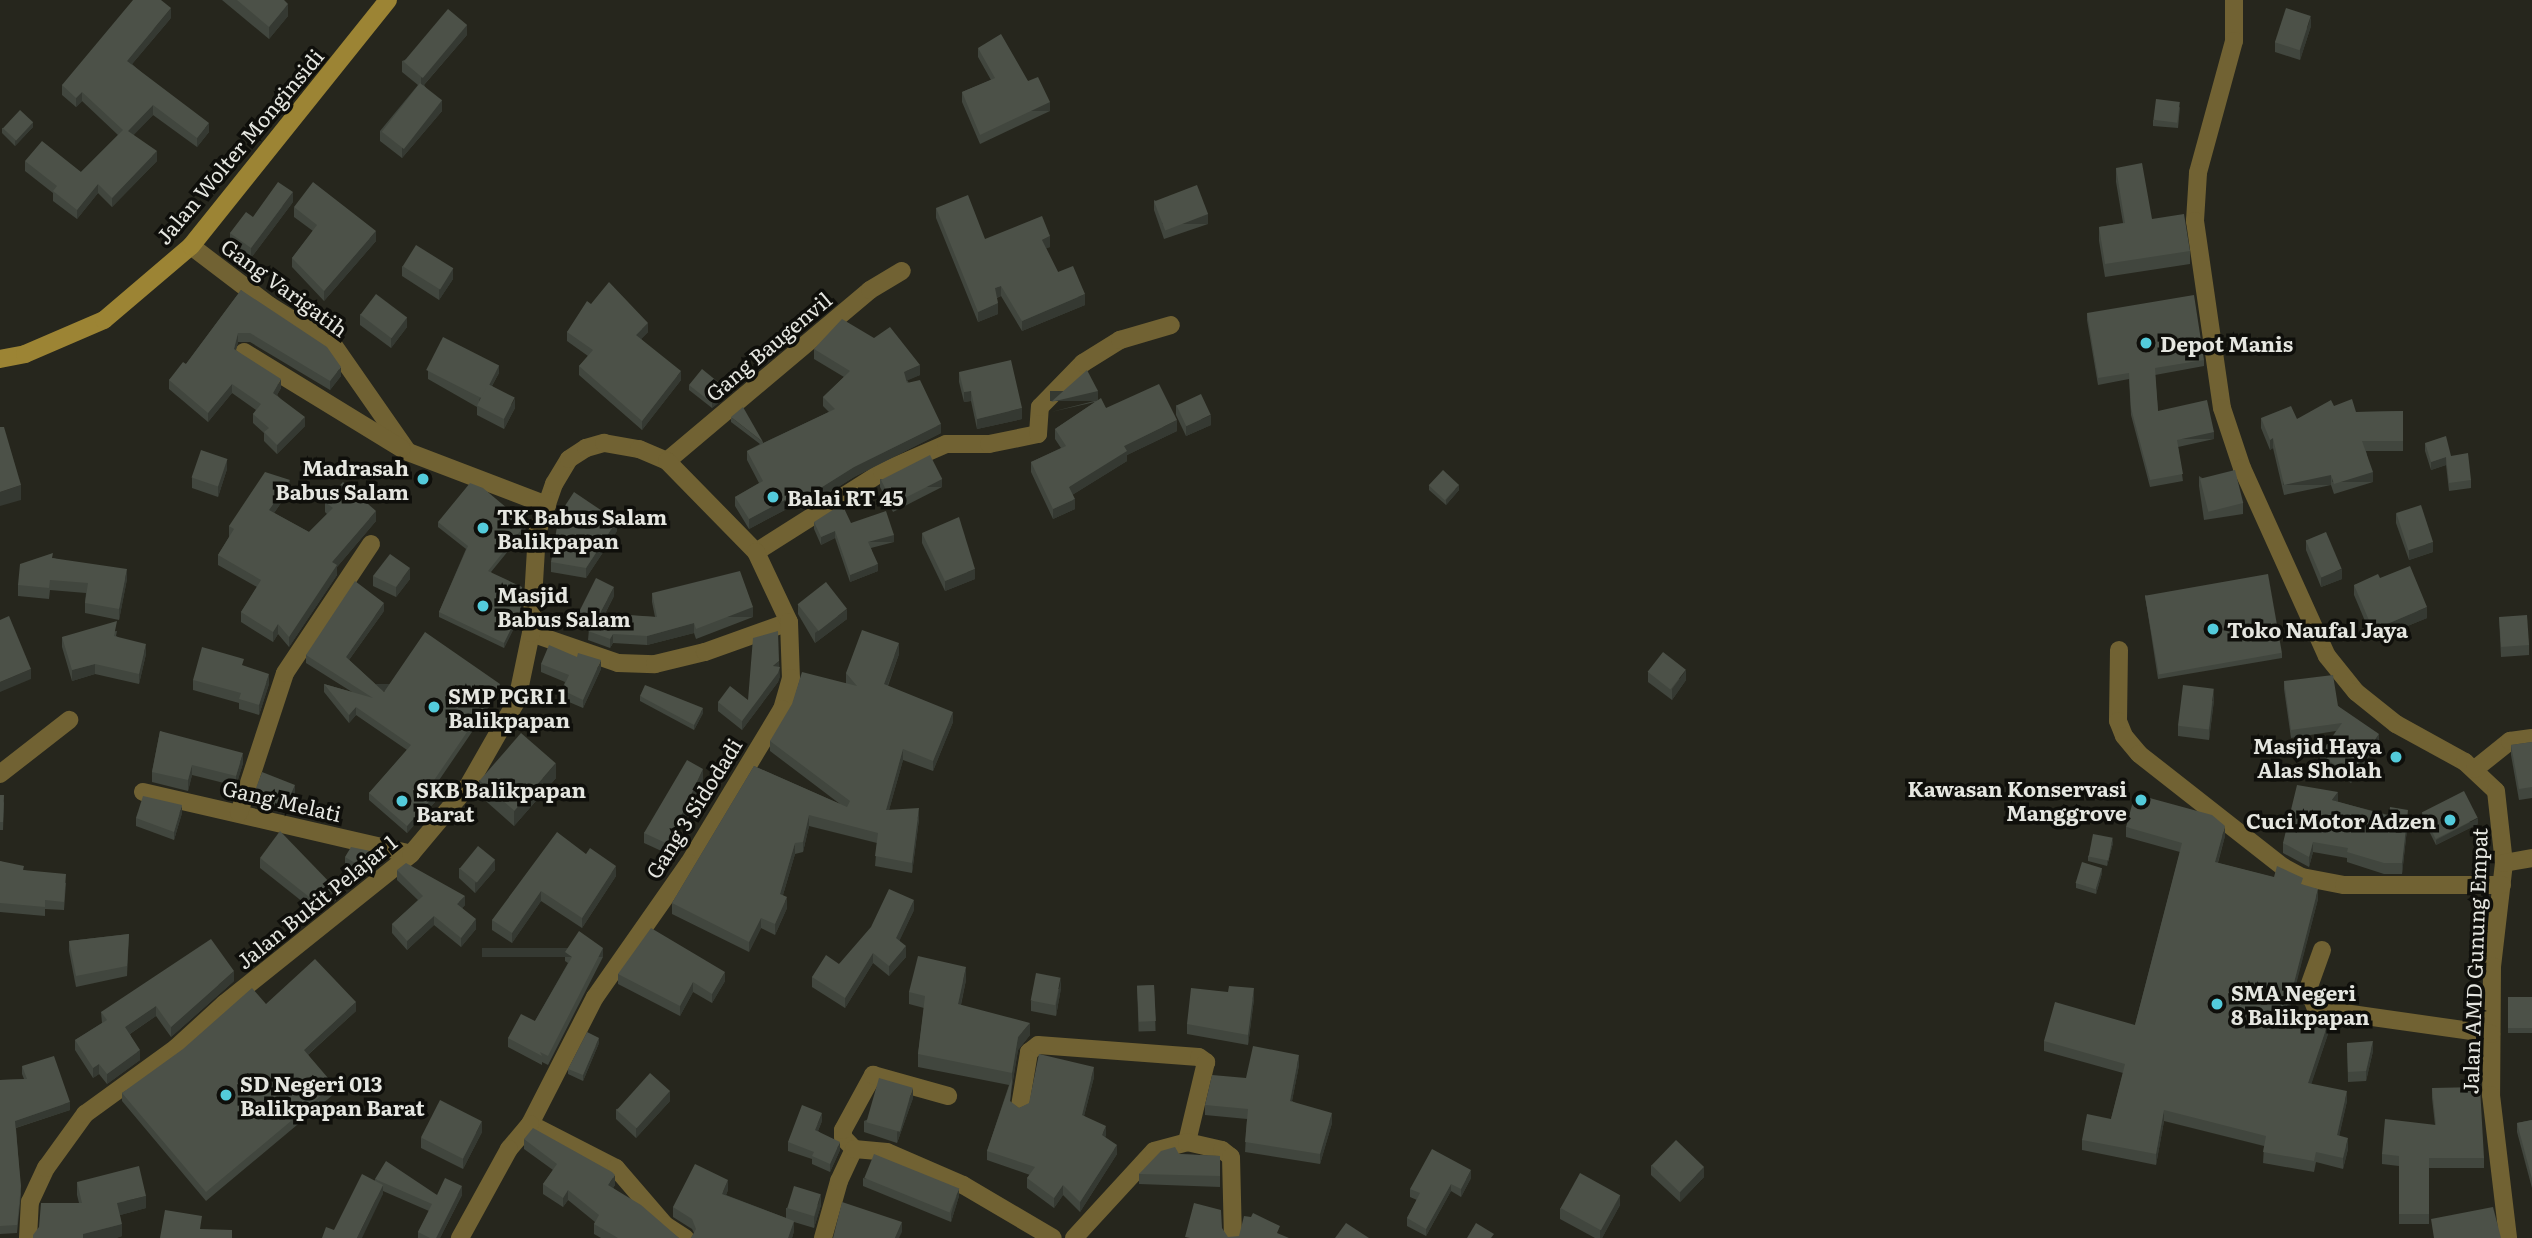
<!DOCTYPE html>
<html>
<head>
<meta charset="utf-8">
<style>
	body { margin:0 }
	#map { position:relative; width:2532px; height:1238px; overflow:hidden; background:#26261d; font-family:Literata,serif }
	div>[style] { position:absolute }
	.street>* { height:18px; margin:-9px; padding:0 9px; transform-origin:9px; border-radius:9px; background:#716233 }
	.secondary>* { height:18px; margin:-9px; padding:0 9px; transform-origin:9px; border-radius:9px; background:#9c8434 }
	.wall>* { inset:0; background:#41463e; transform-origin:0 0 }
	.shaded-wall>* { inset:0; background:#353932; transform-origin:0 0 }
	.building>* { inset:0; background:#4c5148; transform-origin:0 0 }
	.dots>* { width:19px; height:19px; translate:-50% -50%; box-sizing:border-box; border:4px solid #0f0f0b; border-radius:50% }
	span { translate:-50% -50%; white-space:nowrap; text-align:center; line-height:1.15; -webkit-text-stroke:7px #0f0f0b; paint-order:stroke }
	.street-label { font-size:21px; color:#e5e6e0 }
	.poi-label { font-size:21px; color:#e5e6e0; font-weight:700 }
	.left { translate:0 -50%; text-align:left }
	.right { translate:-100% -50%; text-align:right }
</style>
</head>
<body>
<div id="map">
	<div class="street">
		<i style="left:2234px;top:0;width:41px;rotate:90deg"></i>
		<i style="left:2234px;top:41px;width:137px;rotate:105.3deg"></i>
		<i style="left:2198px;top:173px;width:48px;rotate:93.6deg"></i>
		<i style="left:2195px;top:221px;width:189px;rotate:81.8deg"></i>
		<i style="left:2222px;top:408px;width:63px;rotate:71.6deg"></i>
		<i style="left:2242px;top:468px;width:206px;rotate:65.7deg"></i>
		<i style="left:2327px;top:656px;width:46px;rotate:51.1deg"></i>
		<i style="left:2356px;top:692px;width:51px;rotate:38.7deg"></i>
		<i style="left:2396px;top:724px;width:79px;rotate:28.8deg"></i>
		<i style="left:2465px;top:762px;width:42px;rotate:43.1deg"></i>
		<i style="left:2496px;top:791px;width:72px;rotate:83.7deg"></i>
		<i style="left:2504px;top:863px;width:104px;rotate:96.6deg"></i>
		<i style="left:2492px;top:966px;width:129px;rotate:90.4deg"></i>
		<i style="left:2491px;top:1095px;width:144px;rotate:83.2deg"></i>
		<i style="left:191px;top:246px;width:99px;rotate:37.2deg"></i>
		<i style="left:270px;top:306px;width:75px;rotate:32deg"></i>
		<i style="left:334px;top:346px;width:129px;rotate:55.1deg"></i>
		<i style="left:408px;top:452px;width:149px;rotate:20.9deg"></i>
		<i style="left:244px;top:352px;width:185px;rotate:31.5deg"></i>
		<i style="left:667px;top:461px;width:265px;rotate:-40.1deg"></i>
		<i style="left:870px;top:290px;width:37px;rotate:-31deg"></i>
		<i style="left:756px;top:552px;width:149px;rotate:-32.4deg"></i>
		<i style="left:882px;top:472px;width:70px;rotate:-23.6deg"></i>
		<i style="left:946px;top:444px;width:43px"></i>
		<i style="left:989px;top:444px;width:50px;rotate:-11.5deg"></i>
		<i style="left:1038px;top:434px;width:27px;rotate:-86deg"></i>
		<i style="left:1040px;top:407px;width:62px;rotate:-45.7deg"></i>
		<i style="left:1083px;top:363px;width:44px;rotate:-31.9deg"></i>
		<i style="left:1120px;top:340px;width:53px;rotate:-16.4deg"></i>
		<i style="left:531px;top:633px;width:92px;rotate:19deg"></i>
		<i style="left:618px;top:663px;width:37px;rotate:2deg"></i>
		<i style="left:655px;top:664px;width:51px;rotate:-13.5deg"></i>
		<i style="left:705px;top:652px;width:89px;rotate:-19.7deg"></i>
		<i style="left:2119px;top:650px;width:71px;rotate:90.8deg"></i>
		<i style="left:2118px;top:721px;width:16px;rotate:68deg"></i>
		<i style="left:2124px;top:736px;width:23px;rotate:50deg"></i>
		<i style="left:2139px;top:754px;width:183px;rotate:38.1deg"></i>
		<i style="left:2283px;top:867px;width:21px;rotate:28deg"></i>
		<i style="left:2302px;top:877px;width:43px;rotate:10.8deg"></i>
		<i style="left:2344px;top:885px;width:158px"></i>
		<i style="left:2475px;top:769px;width:45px;rotate:-38.7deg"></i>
		<i style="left:2510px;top:741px;width:22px;rotate:-8deg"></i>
		<i style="left:0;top:774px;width:88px;rotate:-38deg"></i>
		<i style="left:143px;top:792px;width:275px;rotate:13deg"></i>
		<i style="left:239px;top:813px;width:147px;rotate:-71.8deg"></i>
		<i style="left:285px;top:673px;width:155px;rotate:-56.3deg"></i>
		<i style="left:2504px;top:863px;width:28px;rotate:-10deg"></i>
		<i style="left:2322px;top:950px;width:41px;rotate:109.7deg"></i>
		<i style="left:2308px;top:989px;width:22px;rotate:68deg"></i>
		<i style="left:2316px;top:1009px;width:177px;rotate:8.1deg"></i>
		<i style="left:1020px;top:1106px;width:55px;rotate:-80.5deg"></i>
		<i style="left:1029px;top:1052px;width:11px;rotate:-38deg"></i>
		<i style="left:1038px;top:1045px;width:161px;rotate:4.3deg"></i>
		<i style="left:1199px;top:1057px;width:9px;rotate:36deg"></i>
		<i style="left:1206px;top:1062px;width:82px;rotate:103.4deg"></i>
		<i style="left:530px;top:1124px;width:97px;rotate:27.1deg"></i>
		<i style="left:616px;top:1168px;width:75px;rotate:49.3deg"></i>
		<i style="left:665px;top:1225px;width:24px;rotate:33deg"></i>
		<i style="left:854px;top:1149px;width:16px;rotate:-133deg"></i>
		<i style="left:843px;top:1137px;width:7px;rotate:-90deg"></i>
		<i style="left:843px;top:1130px;width:63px;rotate:-61.4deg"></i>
		<i style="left:873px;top:1075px;width:78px;rotate:15.6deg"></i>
		<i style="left:28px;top:1238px;width:36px;rotate:-87deg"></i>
		<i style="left:30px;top:1202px;width:38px;rotate:-65deg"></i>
		<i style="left:46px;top:1168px;width:67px;rotate:-54.2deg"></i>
		<i style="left:85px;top:1114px;width:112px;rotate:-36deg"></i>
		<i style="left:176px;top:1048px;width:65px;rotate:-42.5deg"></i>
		<i style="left:224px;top:1004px;width:240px;rotate:-38.7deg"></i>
		<i style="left:411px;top:854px;width:89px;rotate:-50deg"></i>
		<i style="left:468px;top:786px;width:99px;rotate:-60.3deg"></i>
		<i style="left:517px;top:700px;width:68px;rotate:-78.2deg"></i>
		<i style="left:531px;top:633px;width:100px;rotate:-86.6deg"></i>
		<i style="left:537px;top:533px;width:52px;rotate:-70.9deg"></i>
		<i style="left:554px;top:484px;width:29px;rotate:-59deg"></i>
		<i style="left:569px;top:459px;width:20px;rotate:-33deg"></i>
		<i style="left:586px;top:448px;width:19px;rotate:-16deg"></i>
		<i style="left:604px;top:443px;width:36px;rotate:10deg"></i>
		<i style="left:639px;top:449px;width:30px;rotate:23deg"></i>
		<i style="left:667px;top:461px;width:127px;rotate:45.6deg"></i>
		<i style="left:756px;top:552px;width:77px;rotate:64.8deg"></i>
		<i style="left:789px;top:622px;width:56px;rotate:88deg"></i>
		<i style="left:791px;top:678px;width:32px;rotate:106deg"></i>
		<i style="left:782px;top:709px;width:180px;rotate:121.1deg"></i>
		<i style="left:689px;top:863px;width:164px;rotate:125deg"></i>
		<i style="left:595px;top:997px;width:143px;rotate:117.1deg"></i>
		<i style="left:530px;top:1124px;width:33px;rotate:130deg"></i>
		<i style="left:509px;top:1149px;width:102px;rotate:118.8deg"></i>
		<i style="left:823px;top:1238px;width:59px;rotate:-74.3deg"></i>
		<i style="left:839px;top:1181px;width:35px;rotate:-65deg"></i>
		<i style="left:854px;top:1149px;width:33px;rotate:5deg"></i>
		<i style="left:887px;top:1152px;width:83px;rotate:23.5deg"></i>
		<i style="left:963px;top:1185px;width:104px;rotate:30.5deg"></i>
		<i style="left:1074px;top:1238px;width:118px;rotate:-47.4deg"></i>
		<i style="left:1154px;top:1151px;width:34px;rotate:-15deg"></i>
		<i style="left:1187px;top:1142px;width:36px;rotate:13deg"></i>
		<i style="left:1222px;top:1150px;width:11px;rotate:38deg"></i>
		<i style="left:1231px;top:1157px;width:81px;rotate:88.6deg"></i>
	</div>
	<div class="secondary">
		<i style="left:0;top:359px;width:25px;rotate:-11deg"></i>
		<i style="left:25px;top:354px;width:86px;rotate:-23.3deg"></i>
		<i style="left:104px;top:320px;width:114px;rotate:-40.4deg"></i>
		<i style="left:191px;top:246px;width:315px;rotate:-51.3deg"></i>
	</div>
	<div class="wall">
		<i style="clip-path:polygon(222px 0,284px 0,288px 16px,269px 39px)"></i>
		<i style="clip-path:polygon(171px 18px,132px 64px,209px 132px,197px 147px,153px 115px,133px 135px,157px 161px,112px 207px,98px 193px,77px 219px,53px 201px,53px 193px,25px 171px,25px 161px,81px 172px,118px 135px,82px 101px,76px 107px,62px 95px,62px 85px)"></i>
		<i style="clip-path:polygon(2311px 26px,2300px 60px,2275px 52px,2275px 42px)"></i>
		<i style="clip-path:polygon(467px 35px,424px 85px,442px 111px,402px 158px,380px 141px,380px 131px,418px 85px,402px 72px,402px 61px)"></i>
		<i style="clip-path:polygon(978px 48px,1028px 81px,1050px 111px,980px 144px,962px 102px,962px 92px,991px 80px,978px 57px)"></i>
		<i style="clip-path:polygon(2180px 107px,2178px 128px,2153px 126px,2153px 120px)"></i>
		<i style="clip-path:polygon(33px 127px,15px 146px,2px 133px,2px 128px)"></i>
		<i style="clip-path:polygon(2116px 168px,2152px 219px,2190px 251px,2190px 264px,2105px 277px,2099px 241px,2099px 227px,2123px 223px,2116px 182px)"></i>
		<i style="clip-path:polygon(1154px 200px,1208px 224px,1164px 239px,1154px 210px)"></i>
		<i style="clip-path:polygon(293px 202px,251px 258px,230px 243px,230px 233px,253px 217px)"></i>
		<i style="clip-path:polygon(294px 207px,376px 241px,324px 301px,292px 267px,292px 258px,313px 231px,294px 217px)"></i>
		<i style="clip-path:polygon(936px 208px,985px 239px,1050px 247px,1046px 248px,1058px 272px,1085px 305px,1022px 331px,1001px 296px,997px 298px,998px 314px,978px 322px,936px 218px)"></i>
		<i style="clip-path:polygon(402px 266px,453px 279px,439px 300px,402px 276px)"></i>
		<i style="clip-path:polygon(241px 290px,341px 376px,330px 390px,250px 342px,238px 342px,236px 350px,281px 388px,277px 395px,305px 426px,277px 454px,264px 441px,264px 433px,253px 423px,253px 414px,256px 410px,232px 393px,208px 422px,169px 389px,169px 380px,186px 364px)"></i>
		<i style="clip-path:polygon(591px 304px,648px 332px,641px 339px,681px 380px,642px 430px,579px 375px,579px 366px,588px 356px,567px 341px,567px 332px)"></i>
		<i style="clip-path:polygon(2087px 313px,2204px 360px,2204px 366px,2155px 375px,2158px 411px,2214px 439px,2178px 447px,2183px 481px,2150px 487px,2131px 415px,2129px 379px,2098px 385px,2087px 320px)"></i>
		<i style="clip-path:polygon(360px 314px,407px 327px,391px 348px,360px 325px)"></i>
		<i style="clip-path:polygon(814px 349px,920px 375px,907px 380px,941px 433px,854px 477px,803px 509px,800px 502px,749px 529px,735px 506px,735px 497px,759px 483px,747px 460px,747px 451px,760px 444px,731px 422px,731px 417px,763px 442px,763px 443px,829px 412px,823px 406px,823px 397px,844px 377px,814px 359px)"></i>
		<i style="clip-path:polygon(428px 371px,499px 373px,492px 386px,515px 408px,504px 429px,477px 415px,477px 407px,428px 379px)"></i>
		<i style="clip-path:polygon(959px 372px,1022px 419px,977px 429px,971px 401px,964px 402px,959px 382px)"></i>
		<i style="clip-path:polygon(689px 385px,728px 395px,712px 408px,689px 390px)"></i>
		<i style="clip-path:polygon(1098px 400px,1106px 408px,1177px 431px,1127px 455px,1127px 461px,1072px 495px,1075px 509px,1053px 519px,1031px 472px,1031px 462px,1061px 448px,1055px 439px,1055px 429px,1095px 402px,1051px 412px)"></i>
		<i style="clip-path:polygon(1176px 405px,1211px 425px,1186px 436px,1176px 415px)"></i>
		<i style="clip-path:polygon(2334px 406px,2356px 412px,2403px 411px,2403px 451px,2366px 451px,2373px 482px,2334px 494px,2331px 485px,2284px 495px,2273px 448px,2270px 450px,2261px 428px,2261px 418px,2297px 419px)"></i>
		<i style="clip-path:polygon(2425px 443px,2451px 456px,2471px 480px,2471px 488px,2449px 491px,2446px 465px,2431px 470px,2425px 451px)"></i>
		<i style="clip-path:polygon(227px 469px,218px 497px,192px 488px,192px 478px)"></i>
		<i style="clip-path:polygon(2199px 476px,2243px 503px,2243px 514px,2204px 520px,2199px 486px)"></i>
		<i style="clip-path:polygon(880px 479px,942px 487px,893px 512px,880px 487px)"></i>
		<i style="clip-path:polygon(1429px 485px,1459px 490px,1446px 505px,1429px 490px)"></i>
		<i style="clip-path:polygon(290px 490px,274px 513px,309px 532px,327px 514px,325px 512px,325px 502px,376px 521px,337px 567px,337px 575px,289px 647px,278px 634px,273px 642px,241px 622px,241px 612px,257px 587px,218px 565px,218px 555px,229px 537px,229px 526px)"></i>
		<i style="clip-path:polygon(2396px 513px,2433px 552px,2409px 560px,2396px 523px)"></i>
		<i style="clip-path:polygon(438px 522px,526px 529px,491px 572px,521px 614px,504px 648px,439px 617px,439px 612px,466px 549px,438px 527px)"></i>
		<i style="clip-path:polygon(814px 522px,851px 523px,894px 542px,871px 548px,878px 571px,850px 582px,835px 538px,821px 545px,814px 529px)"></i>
		<i style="clip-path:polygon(617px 531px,586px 578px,551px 572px,551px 562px)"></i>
		<i style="clip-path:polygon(922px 533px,975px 579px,945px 591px,922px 543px)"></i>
		<i style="clip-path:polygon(2306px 540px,2342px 579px,2321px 587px,2306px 550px)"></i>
		<i style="clip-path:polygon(53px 558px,127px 579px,119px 620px,85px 613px,85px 603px,86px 593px,50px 590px,49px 599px,18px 596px,18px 585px)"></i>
		<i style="clip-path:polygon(373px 576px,410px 579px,396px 597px,373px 586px)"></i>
		<i style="clip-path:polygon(2380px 578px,2427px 618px,2373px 640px,2354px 595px,2354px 585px)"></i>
		<i style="clip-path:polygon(652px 593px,753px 617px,696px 639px,694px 633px,647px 645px,613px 643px,610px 648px,588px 640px,589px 629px,578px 623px,578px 614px,614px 596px,605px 614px,655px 617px,652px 602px)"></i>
		<i style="clip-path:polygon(2145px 595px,2282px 653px,2282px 658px,2158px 679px)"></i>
		<i style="clip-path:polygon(798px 604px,847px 619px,815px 643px,798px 614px)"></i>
		<i style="clip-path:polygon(384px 611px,349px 660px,384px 692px,500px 691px,431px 792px,435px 802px,407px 833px,369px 800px,369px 793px,407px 750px,356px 715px,349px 723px,324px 692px,324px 684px,352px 692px,306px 663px,306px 655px)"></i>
		<i style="clip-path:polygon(2499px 617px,2529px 645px,2529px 655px,2501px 657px)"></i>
		<i style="clip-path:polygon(117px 631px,116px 636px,146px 654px,139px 684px,95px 674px,72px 681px,62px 647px,62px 637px)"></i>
		<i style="clip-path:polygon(899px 654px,888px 686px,953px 722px,933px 771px,903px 760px,889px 810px,919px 819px,912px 873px,875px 866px,877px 843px,809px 826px,803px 852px,795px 854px,783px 895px,787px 908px,775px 935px,761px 928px,749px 952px,672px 914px,672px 903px,754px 766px,840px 804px,770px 751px,770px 741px,846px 683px,846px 673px)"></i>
		<i style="clip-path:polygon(541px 664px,601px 669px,583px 708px,562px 699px,562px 690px,565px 682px,541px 672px)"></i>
		<i style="clip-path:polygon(244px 666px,269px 684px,259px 715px,239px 709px,239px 703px,193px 690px,193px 680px)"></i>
		<i style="clip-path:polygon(1648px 672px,1686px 680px,1672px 700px,1648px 682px)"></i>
		<i style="clip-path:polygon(780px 676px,778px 682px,742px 730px,718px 711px,718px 702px,748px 700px)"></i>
		<i style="clip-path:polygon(2284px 681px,2338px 706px,2379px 742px,2351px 783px,2320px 763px,2320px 755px,2336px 731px,2291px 738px,2284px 689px)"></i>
		<i style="clip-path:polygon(640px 696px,703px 713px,694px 730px,640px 701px)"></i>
		<i style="clip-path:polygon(2214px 700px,2209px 740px,2178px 736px,2178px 726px)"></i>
		<i style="clip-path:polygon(160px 731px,243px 763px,236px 786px,192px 775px,188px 791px,152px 782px,152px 772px)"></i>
		<i style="clip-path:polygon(2532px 742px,2532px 798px,2519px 800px,2511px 755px,2511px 745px)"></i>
		<i style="clip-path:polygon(556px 778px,514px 826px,479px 795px,479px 780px)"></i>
		<i style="clip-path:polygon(703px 780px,668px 854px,644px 843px,644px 833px)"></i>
		<i style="clip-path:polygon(0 795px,4px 803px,3px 830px,0 830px)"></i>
		<i style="clip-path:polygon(295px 795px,287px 814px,253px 806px,253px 796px)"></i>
		<i style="clip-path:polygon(2338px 802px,2408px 820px,2402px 874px,2384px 874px,2347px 862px,2347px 858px,2313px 852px,2309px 867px,2283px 853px,2283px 843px)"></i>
		<i style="clip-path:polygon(2422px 812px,2478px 824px,2436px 845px,2422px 817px)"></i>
		<i style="clip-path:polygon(182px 813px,174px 840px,136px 826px,136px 818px)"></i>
		<i style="clip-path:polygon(2126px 827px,2225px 836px,2218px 863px,2303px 885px,2318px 899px,2289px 1010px,2328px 1034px,2311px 1084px,2347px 1101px,2339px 1136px,2348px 1149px,2343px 1169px,2316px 1162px,2314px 1172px,2263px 1163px,2264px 1146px,2164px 1121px,2156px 1165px,2082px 1150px,2082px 1140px,2111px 1119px,2123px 1073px,2044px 1051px,2044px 1041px,2135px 1025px,2180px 852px,2126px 837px)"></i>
		<i style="clip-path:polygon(2113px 843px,2107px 866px,2088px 861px,2088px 856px)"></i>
		<i style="clip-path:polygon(586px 854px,616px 876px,582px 928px,541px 901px,512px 943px,492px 930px,492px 920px)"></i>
		<i style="clip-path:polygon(345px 857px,380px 858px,367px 875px,345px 863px)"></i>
		<i style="clip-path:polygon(260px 858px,336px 900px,318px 914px,260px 868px)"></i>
		<i style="clip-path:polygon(0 861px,24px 870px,66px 883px,64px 910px,45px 909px,45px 916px,0 912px)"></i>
		<i style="clip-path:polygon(459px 868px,495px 870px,475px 893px,459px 878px)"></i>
		<i style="clip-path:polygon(397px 870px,465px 905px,462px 908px,476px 929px,461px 947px,434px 925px,407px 950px,392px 933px,392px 924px,418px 900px,397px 880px)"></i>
		<i style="clip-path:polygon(2102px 873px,2096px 894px,2076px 888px,2076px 883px)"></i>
		<i style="clip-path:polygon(914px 910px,899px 941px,906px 957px,889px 976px,873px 963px,845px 1008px,812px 987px,812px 977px,839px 964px)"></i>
		<i style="clip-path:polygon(129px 934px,127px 976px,76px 987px,69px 951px,69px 941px)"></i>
		<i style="clip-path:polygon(565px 952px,603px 957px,548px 1065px,542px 1062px,542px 1065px,508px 1047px,508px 1038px,535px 1021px,568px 963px,565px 961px)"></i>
		<i style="clip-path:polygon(618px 974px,725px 981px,712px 1003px,693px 992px,680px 1016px,618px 984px)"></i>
		<i style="clip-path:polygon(966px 980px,961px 1005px,1030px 1035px,1018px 1050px,1012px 1086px,1010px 1102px,1019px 1108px,1094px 1077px,1084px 1116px,1106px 1135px,1105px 1137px,1117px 1154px,1080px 1212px,1063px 1195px,1054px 1208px,1027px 1188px,1027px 1178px,1030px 1175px,987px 1160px,987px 1151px,1009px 1085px,918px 1067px,918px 1054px,924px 1008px,909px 1004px,909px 992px)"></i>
		<i style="clip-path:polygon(234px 981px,171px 1037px,156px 1016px,130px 1034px,140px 1060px,107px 1084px,99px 1074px,93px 1078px,75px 1050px,75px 1040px,102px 1023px,101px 1012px)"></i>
		<i style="left:1154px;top:985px;width:46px;height:17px;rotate:88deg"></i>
		<i style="clip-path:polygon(1061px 988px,1056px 1016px,1031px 1011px,1031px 1001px)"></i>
		<i style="left:2532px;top:997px;width:36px;height:24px;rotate:90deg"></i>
		<i style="clip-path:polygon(1254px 999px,1248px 1045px,1187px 1034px,1187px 1024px)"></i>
		<i style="clip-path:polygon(266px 1004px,356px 1011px,308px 1055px,334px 1094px,206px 1201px,122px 1101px,122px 1093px)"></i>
		<i style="clip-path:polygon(599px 1043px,583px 1081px,568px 1074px,568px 1069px)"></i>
		<i style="clip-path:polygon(2347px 1043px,2373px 1051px,2366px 1081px,2348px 1082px)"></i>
		<i style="clip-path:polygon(1299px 1065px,1292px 1101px,1332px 1123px,1320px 1164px,1245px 1152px,1247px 1119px,1205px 1115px,1205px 1105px,1246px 1078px)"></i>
		<i style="clip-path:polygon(22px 1066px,70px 1110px,16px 1128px,21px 1194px,17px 1233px,0 1234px,0 1080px,24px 1079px,22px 1074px)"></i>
		<i style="clip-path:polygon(2432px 1088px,2484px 1158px,2484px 1168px,2429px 1168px,2429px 1224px,2399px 1224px,2399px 1166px,2382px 1164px,2382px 1154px,2435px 1125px,2432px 1098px)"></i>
		<i style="clip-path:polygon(913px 1098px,897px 1143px,864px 1132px,864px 1121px)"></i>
		<i style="clip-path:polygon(670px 1101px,636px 1138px,616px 1119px,616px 1109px)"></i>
		<i style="clip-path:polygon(2532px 1120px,2532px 1188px,2517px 1132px,2517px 1123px)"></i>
		<i style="clip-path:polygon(822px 1121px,818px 1131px,840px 1150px,830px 1172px,812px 1164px,812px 1159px,788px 1151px,788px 1142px)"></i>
		<i style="clip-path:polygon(482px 1132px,463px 1169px,421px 1148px,421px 1138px)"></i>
		<i style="clip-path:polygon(524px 1139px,615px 1185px,613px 1188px,679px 1238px,601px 1238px,594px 1234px,594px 1224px,595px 1222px,568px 1200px,563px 1207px,543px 1194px,543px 1184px,553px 1170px,524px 1149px)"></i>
		<i style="clip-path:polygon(1179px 1154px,1220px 1156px,1220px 1187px,1139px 1184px,1139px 1174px)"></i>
		<i style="clip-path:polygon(1651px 1165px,1704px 1177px,1680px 1202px,1651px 1175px)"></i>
		<i style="clip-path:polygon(863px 1178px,959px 1196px,951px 1222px,863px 1186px)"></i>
		<i style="clip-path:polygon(1471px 1178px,1461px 1197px,1451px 1191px,1426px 1236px,1407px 1226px,1407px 1218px,1417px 1200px,1410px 1197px,1410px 1189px)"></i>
		<i style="clip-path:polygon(375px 1179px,437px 1195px,462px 1195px,440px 1238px,418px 1238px,418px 1232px,429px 1211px,383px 1191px,383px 1194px,334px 1230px,375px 1180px)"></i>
		<i style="clip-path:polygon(77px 1182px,146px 1208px,120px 1215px,122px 1236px,116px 1238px,33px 1238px,79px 1203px,77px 1195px)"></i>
		<i style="clip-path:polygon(728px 1190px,726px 1195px,786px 1218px,786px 1208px,821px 1205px,814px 1228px,794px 1222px,794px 1231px,792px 1238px,680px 1238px,691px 1238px,694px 1233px,692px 1229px,673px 1217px,673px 1207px)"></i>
		<i style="clip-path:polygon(1620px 1205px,1602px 1238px,1595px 1238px,1560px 1219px,1560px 1208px)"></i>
	</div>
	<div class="shaded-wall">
		<i style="clip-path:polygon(288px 4px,288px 16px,269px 39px,269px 27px)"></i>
		<i style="clip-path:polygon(171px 8px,171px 18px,127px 70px,127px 61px)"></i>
		<i style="clip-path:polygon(2311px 16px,2311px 26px,2300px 60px,2300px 50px)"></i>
		<i style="clip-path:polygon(467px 25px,467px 35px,421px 88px,421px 78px)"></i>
		<i style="clip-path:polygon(82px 92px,82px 101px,76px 107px,76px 98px)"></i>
		<i style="clip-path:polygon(442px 100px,442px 111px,402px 158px,402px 148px)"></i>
		<i style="left:1050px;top:102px;width:9px;height:77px;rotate:90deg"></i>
		<i style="clip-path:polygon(153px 105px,153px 115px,128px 141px,128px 131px)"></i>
		<i style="clip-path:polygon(33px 122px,33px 127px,15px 146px,15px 141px)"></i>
		<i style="clip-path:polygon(209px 123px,209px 132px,197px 147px,197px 138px)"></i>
		<i style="clip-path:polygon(157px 151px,157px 161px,112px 207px,112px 198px)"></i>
		<i style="clip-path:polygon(98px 184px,98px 193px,77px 219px,77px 210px)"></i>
		<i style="clip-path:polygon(293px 192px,293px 202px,251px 258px,251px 248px)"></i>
		<i style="left:1208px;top:214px;width:10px;height:46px;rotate:90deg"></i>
		<i style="clip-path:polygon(376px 231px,376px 241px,324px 301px,324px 291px)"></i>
		<i style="clip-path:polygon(1050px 236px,1050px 247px,1042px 250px,1042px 240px)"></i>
		<i style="clip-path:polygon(453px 268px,453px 279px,439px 300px,439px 290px)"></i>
		<i style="clip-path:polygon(1001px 286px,1001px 296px,995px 298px,995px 288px)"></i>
		<i style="clip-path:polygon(1085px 294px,1085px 305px,1022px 331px,1022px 321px)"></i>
		<i style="clip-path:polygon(998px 303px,998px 314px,978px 322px,978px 312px)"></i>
		<i style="clip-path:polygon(407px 317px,407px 327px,391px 348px,391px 338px)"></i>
		<i style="clip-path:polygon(648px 323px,648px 332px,636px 344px,636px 335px)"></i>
		<i style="clip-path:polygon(238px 333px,238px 342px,234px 358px,234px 349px)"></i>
		<i style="clip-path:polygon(499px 365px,499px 373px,480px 406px,479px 400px)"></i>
		<i style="clip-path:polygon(920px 365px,920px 375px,904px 382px,904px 372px)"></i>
		<i style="clip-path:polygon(341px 367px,341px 376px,330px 390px,330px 381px)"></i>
		<i style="clip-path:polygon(681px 371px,681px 380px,642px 430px,642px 421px)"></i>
		<i style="clip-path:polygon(281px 379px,281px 388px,273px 402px,273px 393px)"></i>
		<i style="clip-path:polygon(232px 384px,232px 393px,208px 422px,208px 413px)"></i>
		<i style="clip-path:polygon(728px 390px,728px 395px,712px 408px,712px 403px)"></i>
		<i style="clip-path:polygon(971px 391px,971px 401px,964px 402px,964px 392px)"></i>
		<i style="left:1098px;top:391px;width:10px;height:48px;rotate:90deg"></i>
		<i style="clip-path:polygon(515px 398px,515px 408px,504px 429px,504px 419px)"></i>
		<i style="clip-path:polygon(1022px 408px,1022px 419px,977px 429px,977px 419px)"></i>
		<i style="clip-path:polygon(1211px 415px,1211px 425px,1186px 436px,1186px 426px)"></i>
		<i style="clip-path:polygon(305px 417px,305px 426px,277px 454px,277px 445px)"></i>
		<i style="clip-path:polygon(1177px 420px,1177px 431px,1127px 455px,1127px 461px,1069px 497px,1069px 487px,1124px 446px)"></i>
		<i style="clip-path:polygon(941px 424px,941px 433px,854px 477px,803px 509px,803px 499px,854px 467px)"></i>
		<i style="left:2214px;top:432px;width:7px;height:38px;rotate:90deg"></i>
		<i style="clip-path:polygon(2273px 438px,2273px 448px,2270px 450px,2270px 440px)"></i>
		<i style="clip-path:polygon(2446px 457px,2446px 465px,2431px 470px,2431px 462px)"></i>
		<i style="clip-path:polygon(227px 459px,227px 469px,218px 497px,218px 486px)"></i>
		<i style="left:2373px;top:472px;width:10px;height:41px;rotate:90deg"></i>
		<i style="left:2331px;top:475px;width:10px;height:48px;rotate:90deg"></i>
		<i style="left:942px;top:479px;width:8px;height:55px;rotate:90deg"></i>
		<i style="clip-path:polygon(290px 480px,290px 490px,269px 520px,269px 510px)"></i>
		<i style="clip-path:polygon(21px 485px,21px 500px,0 506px,0 492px)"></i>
		<i style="clip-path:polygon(1459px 485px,1459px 490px,1446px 505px,1446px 500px)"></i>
		<i style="clip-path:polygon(800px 492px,800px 502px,749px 529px,749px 519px)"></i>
		<i style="clip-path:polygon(1075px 499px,1075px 509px,1053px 519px,1053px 509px)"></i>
		<i style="clip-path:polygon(376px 511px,376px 521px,337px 567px,337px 575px,289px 647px,289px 637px,332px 562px)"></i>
		<i style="clip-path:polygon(617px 521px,617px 531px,586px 578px,586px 568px)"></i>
		<i style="left:526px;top:524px;width:5px;height:60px;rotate:90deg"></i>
		<i style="clip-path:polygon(835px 531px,835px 538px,821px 545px,821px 537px)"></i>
		<i style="left:894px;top:535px;width:7px;height:27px;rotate:90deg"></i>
		<i style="clip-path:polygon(2433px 542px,2433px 552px,2409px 560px,2409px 550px)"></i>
		<i style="clip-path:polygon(878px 564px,878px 571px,850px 582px,850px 575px)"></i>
		<i style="clip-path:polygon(410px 568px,410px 579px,396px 597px,396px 587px)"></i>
		<i style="clip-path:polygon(127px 569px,127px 579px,119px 620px,119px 609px)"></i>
		<i style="clip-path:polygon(975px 569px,975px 579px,945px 591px,945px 581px)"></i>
		<i style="clip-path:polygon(2342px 569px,2342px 579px,2321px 587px,2321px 577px)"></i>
		<i style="clip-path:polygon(522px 587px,521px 614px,504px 648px,504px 643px)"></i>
		<i style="clip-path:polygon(614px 587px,614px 596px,600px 623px,600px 613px)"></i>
		<i style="clip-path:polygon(384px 603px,384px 611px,346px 664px,346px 657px)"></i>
		<i style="left:753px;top:607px;width:10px;height:61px;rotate:90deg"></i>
		<i style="clip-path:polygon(2427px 607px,2427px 618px,2373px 640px,2373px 630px)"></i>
		<i style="clip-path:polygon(847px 609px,847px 619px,815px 643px,815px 633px)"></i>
		<i style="clip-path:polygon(694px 623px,694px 633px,647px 645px,647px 636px)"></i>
		<i style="clip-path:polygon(278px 624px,278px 634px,273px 642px,273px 632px)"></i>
		<i style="clip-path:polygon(613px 634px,613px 643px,610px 648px,610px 639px)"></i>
		<i style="clip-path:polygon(899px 643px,899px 654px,884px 695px,884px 684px)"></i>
		<i style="clip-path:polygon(146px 644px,146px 654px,139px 684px,139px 674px)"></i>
		<i style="clip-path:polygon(601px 660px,601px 669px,583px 708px,583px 700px)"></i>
		<i style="clip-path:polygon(779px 661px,780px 676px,778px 682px,742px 730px,742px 721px,773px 666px)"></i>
		<i style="clip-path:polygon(95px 664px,95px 674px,72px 681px,72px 670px)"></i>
		<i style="clip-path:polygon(31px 669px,31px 679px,0 692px,0 682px)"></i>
		<i style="clip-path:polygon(1686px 670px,1686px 680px,1672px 700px,1672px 689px)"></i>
		<i style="clip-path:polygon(269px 674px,269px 684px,259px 715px,259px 705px)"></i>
		<i style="left:500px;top:684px;width:7px;height:127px;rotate:90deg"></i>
		<i style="clip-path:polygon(2214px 689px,2214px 700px,2209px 740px,2209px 730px)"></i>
		<i style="clip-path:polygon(356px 707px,356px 715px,349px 723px,349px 715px)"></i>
		<i style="clip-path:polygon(703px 708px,703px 713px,694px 730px,694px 725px)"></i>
		<i style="clip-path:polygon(953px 712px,953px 722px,933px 771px,933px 761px)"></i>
		<i style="clip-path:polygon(2379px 734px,2379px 742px,2351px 783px,2351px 775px)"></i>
		<i style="clip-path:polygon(903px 749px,903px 760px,886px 821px,886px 810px)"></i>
		<i style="clip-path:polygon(243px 753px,243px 763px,236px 786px,236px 776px)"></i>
		<i style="clip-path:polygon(556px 763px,556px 778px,514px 826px,514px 811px)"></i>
		<i style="clip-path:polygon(192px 765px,192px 775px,188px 791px,188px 780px)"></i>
		<i style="clip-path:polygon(703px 769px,703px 780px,668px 854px,668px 844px)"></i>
		<i style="clip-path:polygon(295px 785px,295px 795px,287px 814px,287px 804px)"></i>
		<i style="clip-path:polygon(2338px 792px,2338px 802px,2332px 800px)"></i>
		<i style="clip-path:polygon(435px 795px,435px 802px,407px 833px,407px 826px)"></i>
		<i style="clip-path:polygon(182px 805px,182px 813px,174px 840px,174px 832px)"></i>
		<i style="clip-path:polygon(919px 808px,919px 819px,912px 873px,912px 863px)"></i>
		<i style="clip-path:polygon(2408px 810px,2408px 820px,2402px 874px,2402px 863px)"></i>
		<i style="clip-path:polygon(809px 815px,809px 826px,803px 852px,803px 842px)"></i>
		<i style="clip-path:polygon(2478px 818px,2478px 824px,2436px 845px,2436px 840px)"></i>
		<i style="clip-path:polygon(2225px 826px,2225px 836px,2215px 872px,2215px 862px)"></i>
		<i style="clip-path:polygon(2113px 838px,2113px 843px,2107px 866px,2107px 861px)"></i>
		<i style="clip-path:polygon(2313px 842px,2313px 852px,2309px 867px,2309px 857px)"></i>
		<i style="clip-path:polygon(795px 843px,795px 854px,780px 905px,780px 894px)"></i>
		<i style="clip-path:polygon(380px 853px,380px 858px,367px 875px,367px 870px)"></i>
		<i style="clip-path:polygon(495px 860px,495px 870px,475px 893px,475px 883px)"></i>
		<i style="clip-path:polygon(616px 866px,616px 876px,582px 928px,582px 918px)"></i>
		<i style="clip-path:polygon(2102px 868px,2102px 873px,2096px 894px,2096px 888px)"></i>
		<i style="clip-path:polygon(336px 889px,336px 900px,318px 914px,318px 904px)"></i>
		<i style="clip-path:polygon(2318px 889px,2318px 899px,2287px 1020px,2287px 1010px)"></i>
		<i style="clip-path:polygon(541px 891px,541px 901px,512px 943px,512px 933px)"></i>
		<i style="clip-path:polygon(465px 896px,465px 905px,457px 913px,457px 904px)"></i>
		<i style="clip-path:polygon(787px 897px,787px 908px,775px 935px,775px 924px)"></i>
		<i style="clip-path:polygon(914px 900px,914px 910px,896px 948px,896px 938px)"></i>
		<i style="clip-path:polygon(434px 916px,434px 925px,407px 950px,407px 941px)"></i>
		<i style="clip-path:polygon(761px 918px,761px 928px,749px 952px,749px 942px)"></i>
		<i style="clip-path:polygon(476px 919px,476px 929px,461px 947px,461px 938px)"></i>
		<i style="clip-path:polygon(906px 946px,906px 957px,889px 976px,889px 966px)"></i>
		<i style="left:603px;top:948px;width:9px;height:121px;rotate:90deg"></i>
		<i style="clip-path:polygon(873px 953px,873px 963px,845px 1008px,845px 998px)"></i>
		<i style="clip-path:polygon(966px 967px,966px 980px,958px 1017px,958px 1004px)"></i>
		<i style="clip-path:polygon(234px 971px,234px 981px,171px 1037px,171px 1027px)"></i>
		<i style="clip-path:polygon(725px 972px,725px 981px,712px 1003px,712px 994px)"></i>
		<i style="clip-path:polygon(1061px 978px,1061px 988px,1056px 1016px,1056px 1005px)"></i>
		<i style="clip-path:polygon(693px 982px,693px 992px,680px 1016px,680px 1006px)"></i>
		<i style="clip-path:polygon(1254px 988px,1254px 999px,1248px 1045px,1248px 1035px)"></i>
		<i style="clip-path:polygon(356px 1002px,356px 1011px,304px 1058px,304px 1050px)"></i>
		<i style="clip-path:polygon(156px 1006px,156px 1016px,125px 1037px,125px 1027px)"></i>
		<i style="clip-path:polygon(1030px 1023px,1030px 1035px,1018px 1050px,1012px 1086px,1012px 1073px,1018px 1037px)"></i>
		<i style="clip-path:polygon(2328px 1023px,2328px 1034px,2308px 1094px,2308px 1083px)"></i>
		<i style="clip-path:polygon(599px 1038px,599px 1043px,583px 1081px,583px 1075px)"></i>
		<i style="clip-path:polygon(2373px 1041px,2373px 1051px,2366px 1081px,2366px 1071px)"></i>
		<i style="clip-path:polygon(140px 1050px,140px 1060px,107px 1084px,107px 1074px)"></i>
		<i style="clip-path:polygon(1299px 1055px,1299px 1065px,1290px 1111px,1290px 1101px)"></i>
		<i style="clip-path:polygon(99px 1064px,99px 1074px,93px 1078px,93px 1068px)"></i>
		<i style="clip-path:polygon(1094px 1067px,1094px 1077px,1082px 1124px,1082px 1115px)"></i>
		<i style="left:334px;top:1085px;width:9px;height:167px;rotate:90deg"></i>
		<i style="clip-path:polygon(913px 1088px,913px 1098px,897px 1143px,897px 1133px)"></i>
		<i style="clip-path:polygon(670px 1091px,670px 1101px,636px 1138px,636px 1128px)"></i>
		<i style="clip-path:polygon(2347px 1091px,2347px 1101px,2337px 1146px,2337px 1135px)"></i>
		<i style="clip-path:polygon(70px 1102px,70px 1110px,15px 1128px,15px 1121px)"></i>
		<i style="clip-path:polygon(2164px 1110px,2164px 1121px,2156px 1165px,2156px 1154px)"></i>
		<i style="clip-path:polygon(822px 1113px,822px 1121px,815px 1138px,815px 1130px)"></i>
		<i style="clip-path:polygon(1332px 1113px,1332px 1123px,1320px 1164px,1320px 1154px)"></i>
		<i style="clip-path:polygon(482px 1121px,482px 1132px,463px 1169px,463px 1159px)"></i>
		<i style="clip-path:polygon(1106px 1126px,1106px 1135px,1102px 1145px,1102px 1135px)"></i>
		<i style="clip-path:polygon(2348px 1138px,2348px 1149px,2343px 1169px,2343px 1158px)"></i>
		<i style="clip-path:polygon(840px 1142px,840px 1150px,830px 1172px,830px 1164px)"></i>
		<i style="clip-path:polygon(1117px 1145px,1117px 1154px,1080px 1212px,1080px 1202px)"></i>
		<i style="clip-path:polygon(1704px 1167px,1704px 1177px,1680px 1202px,1680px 1192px)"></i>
		<i style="clip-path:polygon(1471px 1170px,1471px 1178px,1461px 1197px,1461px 1189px)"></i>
		<i style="clip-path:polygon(615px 1175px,615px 1185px,608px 1194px,608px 1185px)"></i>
		<i style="clip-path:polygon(728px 1180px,728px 1190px,722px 1204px,722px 1194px)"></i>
		<i style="clip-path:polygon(1451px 1184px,1451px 1191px,1426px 1236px,1426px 1229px)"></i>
		<i style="clip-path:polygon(383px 1185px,383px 1194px,362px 1238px,357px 1238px)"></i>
		<i style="clip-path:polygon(1063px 1185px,1063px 1195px,1054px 1208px,1054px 1198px)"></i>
		<i style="clip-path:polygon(462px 1186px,462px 1195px,440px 1238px,436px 1238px)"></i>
		<i style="clip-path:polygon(959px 1188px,959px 1196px,951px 1222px,951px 1214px)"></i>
		<i style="clip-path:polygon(568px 1190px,568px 1200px,563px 1207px,563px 1198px)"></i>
		<i style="clip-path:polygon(821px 1194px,821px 1205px,814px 1228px,814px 1218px)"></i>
		<i style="clip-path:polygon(1620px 1195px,1620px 1205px,1602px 1238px,1600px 1238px,1600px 1230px)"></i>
		<i style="clip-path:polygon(146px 1196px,146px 1208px,117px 1216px,117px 1203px)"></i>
		<i style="clip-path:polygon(794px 1221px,794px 1231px,792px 1238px,788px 1238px)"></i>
		<i style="clip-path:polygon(902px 1222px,902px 1232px,899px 1238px,895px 1238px)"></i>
		<i style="clip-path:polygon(122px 1224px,122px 1236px,116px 1238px,83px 1238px,83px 1234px)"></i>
	</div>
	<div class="building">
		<i style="clip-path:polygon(133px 0,161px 0,171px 8px,127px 61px,209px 123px,197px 138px,153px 105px,128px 131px,157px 151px,112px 198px,98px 184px,77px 210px,53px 191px,57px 186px,25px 161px,42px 141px,81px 172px,123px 130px,82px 92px,76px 98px,62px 85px)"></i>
		<i style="clip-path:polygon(237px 0,284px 0,288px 4px,269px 27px)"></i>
		<i style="left:2286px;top:8px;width:26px;height:36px;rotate:18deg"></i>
		<i style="left:448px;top:9px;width:25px;height:69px;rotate:40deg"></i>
		<i style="clip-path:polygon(1001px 34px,1028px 81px,1038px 77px,1050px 102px,980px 135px,962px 92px,995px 78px,978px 48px)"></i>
		<i style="left:420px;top:83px;width:28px;height:62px;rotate:38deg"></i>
		<i style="left:2156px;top:99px;width:24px;height:21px;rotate:7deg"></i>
		<i style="left:20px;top:110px;width:18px;height:25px;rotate:43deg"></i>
		<i style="clip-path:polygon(2142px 163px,2152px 219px,2184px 214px,2190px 251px,2105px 264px,2099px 227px,2125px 223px,2116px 168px)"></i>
		<i style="clip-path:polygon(278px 182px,293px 192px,251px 248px,230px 233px,246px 212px,253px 217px)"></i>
		<i style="clip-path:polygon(313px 182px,376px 231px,324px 291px,292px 258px,317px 225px,294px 207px)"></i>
		<i style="left:1197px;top:185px;width:31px;height:46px;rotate:69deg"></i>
		<i style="clip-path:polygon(968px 195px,985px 239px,1042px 216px,1050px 236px,1042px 240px,1058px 272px,1073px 266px,1085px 294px,1022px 321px,1001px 286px,995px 288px,998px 303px,978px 312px,936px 208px)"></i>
		<i style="left:416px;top:245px;width:44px;height:25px;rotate:32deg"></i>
		<i style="clip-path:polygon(609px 282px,648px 323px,636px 335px,681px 371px,642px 421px,579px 366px,593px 350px,567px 332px,587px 301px,591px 304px)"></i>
		<i style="clip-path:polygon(241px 290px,327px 347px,341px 367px,330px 381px,250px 333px,238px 333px,234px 349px,281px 379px,273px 393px,305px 417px,277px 445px,264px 432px,269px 428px,253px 414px,261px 404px,232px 384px,208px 413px,169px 380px,183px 362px,186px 364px)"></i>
		<i style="left:376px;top:294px;width:39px;height:26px;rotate:37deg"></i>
		<i style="clip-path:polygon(2194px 295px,2204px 360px,2155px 368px,2158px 411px,2207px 400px,2214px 432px,2177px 440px,2183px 474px,2150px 480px,2131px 408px,2129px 373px,2098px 378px,2087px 313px)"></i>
		<i style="clip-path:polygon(842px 319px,874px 338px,890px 327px,920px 365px,904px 372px,907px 383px,920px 380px,941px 424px,854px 467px,803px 499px,800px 492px,749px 519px,735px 497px,763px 481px,747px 451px,835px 409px,823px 397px,850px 371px,814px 349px)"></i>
		<i style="left:443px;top:337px;width:63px;height:37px;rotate:27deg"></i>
		<i style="clip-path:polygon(1011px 360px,1022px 408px,977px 419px,971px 391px,964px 392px,959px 372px)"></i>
		<i style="clip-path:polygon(702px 369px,728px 390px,712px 403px,689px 385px)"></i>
		<i style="clip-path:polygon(1087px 370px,1098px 391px,1051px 402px)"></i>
		<i style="left:488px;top:384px;width:30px;height:24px;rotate:27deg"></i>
		<i style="clip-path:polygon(1159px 384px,1177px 420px,1124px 446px,1127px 451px,1069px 487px,1075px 499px,1053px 509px,1031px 462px,1066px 446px,1055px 429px,1101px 398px,1106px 408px)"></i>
		<i style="left:1201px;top:394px;width:23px;height:27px;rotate:65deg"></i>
		<i style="clip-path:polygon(2352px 399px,2356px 412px,2403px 411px,2403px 441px,2362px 441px,2373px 472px,2334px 484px,2331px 475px,2284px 485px,2273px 438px,2270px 440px,2261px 418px,2291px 406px,2297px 419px,2331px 400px,2334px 406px)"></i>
		<i style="clip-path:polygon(743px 407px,763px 442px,731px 417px)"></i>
		<i style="clip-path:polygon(0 427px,4px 427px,21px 485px,0 492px)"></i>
		<i style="clip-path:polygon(2446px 436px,2451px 456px,2468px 453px,2471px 480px,2449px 483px,2446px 457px,2431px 462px,2425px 443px)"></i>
		<i style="left:201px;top:450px;width:28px;height:29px;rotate:19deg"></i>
		<i style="left:930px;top:455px;width:27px;height:55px;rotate:63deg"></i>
		<i style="left:1443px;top:470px;width:22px;height:21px;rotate:43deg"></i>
		<i style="left:2235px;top:470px;width:34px;height:36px;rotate:76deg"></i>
		<i style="clip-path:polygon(265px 472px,290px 480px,269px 510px,309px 532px,333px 508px,325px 502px,343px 482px,376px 511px,332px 562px,337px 565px,289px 637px,278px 624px,273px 632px,241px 612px,261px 580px,218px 555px,234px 529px,229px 526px)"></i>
		<i style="clip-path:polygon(470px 483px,483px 488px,526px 524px,488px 571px,522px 587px,521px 609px,504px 643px,439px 612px,468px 546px,438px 522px)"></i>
		<i style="clip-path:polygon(574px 492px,617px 521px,586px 568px,551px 562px,559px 515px)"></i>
		<i style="clip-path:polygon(842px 504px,851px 523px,886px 511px,894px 535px,868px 542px,878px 564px,850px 575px,835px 531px,821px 537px,814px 522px)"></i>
		<i style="left:2421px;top:505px;width:39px;height:26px;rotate:72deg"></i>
		<i style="clip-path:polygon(959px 517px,975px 569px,945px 581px,922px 533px)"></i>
		<i style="left:2326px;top:532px;width:40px;height:22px;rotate:67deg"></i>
		<i style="clip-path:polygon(53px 553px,52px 558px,127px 569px,119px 609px,85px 603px,88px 583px,50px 580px,49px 588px,18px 585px,20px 564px)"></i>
		<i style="clip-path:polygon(390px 554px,410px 568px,396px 587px,373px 576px)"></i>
		<i style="clip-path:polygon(2410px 566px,2427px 607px,2373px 630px,2354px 585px,2378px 574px,2380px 578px)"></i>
		<i style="clip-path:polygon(740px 571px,753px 607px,696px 629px,694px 623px,647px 636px,613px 634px,610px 639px,588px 631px,592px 621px,578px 614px,596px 578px,614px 587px,600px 613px,657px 617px,652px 593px)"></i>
		<i style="left:2268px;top:574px;width:80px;height:125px;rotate:80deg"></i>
		<i style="clip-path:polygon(355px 581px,384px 603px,346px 657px,384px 692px,425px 632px,500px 684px,428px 789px,435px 795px,407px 826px,369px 793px,411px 745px,356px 707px,349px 715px,324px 684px,373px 698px,306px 655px)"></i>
		<i style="left:826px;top:582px;width:34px;height:36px;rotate:52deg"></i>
		<i style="left:2527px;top:615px;width:30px;height:28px;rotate:86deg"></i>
		<i style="clip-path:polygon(9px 616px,31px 669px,0 682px,0 620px)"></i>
		<i style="clip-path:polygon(117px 621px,114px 636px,146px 644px,139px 674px,95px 664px,72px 670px,62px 637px)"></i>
		<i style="clip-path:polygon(862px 630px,899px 643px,884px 684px,953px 712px,933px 761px,903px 749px,886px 810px,919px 808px,912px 863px,875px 856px,878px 833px,809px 815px,803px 842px,795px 843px,780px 894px,787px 897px,775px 924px,761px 918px,749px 942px,672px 903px,754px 766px,847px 807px,850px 801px,770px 741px,792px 704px,802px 672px,857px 686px,846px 673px)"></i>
		<i style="clip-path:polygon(778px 631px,779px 661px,773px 666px,780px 667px,778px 673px,742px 721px,718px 702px,730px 686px,748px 700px,753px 638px)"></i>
		<i style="clip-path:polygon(549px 645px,577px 657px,578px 653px,601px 660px,583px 700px,562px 690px,569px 675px,541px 664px)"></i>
		<i style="clip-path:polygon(202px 647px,244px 659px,242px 665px,269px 674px,259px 705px,239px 699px,241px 693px,193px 680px)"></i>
		<i style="left:1663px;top:652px;width:29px;height:25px;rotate:38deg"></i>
		<i style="clip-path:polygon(2333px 675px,2338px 706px,2379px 734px,2351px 775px,2320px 755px,2342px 723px,2291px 730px,2284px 681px)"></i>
		<i style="clip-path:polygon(645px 685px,703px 708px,694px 725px,640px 696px)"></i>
		<i style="left:2183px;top:685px;width:31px;height:41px;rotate:7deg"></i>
		<i style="clip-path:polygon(160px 731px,243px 753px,236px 776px,192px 765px,188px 780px,152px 772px)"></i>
		<i style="left:521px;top:733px;width:46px;height:63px;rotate:41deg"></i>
		<i style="clip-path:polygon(2532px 742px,2532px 787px,2519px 789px,2511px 745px)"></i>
		<i style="clip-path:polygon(687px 760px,703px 769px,668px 844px,644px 833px)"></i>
		<i style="clip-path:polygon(262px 772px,295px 785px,287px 804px,253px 796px)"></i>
		<i style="clip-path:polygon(2297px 785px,2338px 792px,2332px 800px,2389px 816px,2390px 807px,2408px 810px,2402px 863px,2384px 863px,2347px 852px,2348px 848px,2313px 842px,2309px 857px,2283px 843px)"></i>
		<i style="left:2464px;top:791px;width:30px;height:47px;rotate:63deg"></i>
		<i style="clip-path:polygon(2135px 794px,2212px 815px,2225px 826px,2215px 862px,2274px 877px,2277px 866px,2303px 878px,2301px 884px,2318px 889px,2287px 1010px,2328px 1023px,2308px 1083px,2347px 1091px,2337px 1135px,2348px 1138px,2343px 1158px,2316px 1152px,2314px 1161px,2263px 1152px,2266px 1136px,2164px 1110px,2156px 1154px,2082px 1140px,2087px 1114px,2111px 1119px,2125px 1064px,2044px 1041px,2055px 1002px,2135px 1025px,2182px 843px,2126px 827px)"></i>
		<i style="clip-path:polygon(0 795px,4px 795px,3px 822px,0 822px)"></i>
		<i style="clip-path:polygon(143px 796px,182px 805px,174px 832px,136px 818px)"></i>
		<i style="clip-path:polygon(280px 831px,336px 889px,318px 904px,260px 858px)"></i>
		<i style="clip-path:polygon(557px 832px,586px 854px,590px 848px,616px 866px,582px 918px,541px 891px,512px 933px,492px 920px)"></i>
		<i style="left:2093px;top:834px;width:20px;height:23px;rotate:11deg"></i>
		<i style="left:478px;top:846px;width:22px;height:29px;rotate:39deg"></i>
		<i style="clip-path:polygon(351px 847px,380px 853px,367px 870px,345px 857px)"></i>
		<i style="clip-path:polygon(0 861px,24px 866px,23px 870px,66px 874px,64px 902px,45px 900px,45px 907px,0 903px)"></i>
		<i style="left:2082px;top:862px;width:21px;height:22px;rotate:17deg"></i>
		<i style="clip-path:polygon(406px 863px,465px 896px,457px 904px,476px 919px,461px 938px,434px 916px,407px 941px,392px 924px,423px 896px,397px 870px)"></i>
		<i style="clip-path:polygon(889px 889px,914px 900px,896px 938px,906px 946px,889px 966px,873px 953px,845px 998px,812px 977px,826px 955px,839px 964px,871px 927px)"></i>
		<i style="clip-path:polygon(651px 928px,725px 972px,712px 994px,693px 982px,680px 1006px,618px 974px)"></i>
		<i style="clip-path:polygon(579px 931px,603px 948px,548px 1056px,540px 1052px,542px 1056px,508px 1038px,521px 1014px,535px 1021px,572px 957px,565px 952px)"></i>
		<i style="clip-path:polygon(129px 934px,127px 966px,76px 976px,69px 941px)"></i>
		<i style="clip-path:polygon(211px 939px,234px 971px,171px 1027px,156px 1006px,125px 1027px,140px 1050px,107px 1074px,99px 1064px,93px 1068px,75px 1040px,107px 1020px,101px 1012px)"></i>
		<i style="clip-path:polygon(918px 956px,966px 967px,958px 1004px,1030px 1023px,1018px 1037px,1012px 1073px,918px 1054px,925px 996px,909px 992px)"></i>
		<i style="clip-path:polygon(315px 959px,356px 1002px,304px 1050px,334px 1085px,206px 1192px,122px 1093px,183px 1049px,252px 988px,266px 1004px)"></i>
		<i style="left:1036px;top:973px;width:25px;height:28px;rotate:11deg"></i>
		<i style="left:1154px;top:985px;width:36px;height:17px;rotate:87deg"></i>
		<i style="clip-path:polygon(1229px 986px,1254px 988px,1248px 1035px,1187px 1024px,1191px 988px,1228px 992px)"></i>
		<i style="left:2532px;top:997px;width:31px;height:24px;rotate:90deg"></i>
		<i style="clip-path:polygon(587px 1032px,599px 1038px,583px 1075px,568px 1069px)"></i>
		<i style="clip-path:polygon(2373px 1041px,2366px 1071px,2348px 1072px,2347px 1043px)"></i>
		<i style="clip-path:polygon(1253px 1046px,1299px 1055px,1290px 1101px,1332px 1113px,1320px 1154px,1245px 1142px,1248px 1109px,1205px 1105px,1212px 1075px,1246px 1078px)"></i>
		<i style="clip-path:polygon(1039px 1054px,1094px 1067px,1082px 1115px,1106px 1126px,1102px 1135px,1117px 1145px,1080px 1202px,1063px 1185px,1054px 1198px,1027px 1178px,1035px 1167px,987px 1151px,1012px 1078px,1010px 1101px,1019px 1108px,1029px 1103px)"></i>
		<i style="clip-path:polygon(54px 1056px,70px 1102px,15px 1121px,21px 1186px,17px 1225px,0 1226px,0 1080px,27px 1079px,22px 1066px)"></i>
		<i style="left:650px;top:1073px;width:27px;height:50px;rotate:42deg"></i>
		<i style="left:879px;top:1078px;width:35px;height:46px;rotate:16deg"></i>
		<i style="clip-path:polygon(2480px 1087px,2484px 1158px,2429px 1158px,2429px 1214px,2399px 1214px,2399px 1156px,2382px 1154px,2385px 1119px,2436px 1125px,2432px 1088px)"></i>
		<i style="left:440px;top:1100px;width:47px;height:42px;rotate:27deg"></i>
		<i style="clip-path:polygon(802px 1105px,822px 1113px,815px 1130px,840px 1142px,830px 1164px,812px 1156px,814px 1152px,788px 1142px)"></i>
		<i style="clip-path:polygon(2532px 1120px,2532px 1179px,2517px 1123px)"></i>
		<i style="clip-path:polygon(533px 1128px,612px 1172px,615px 1175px,608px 1185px,641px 1205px,679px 1238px,618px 1238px,594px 1224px,599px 1215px,568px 1190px,563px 1198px,543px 1184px,557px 1164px,524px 1139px)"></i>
		<i style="left:1676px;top:1140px;width:39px;height:35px;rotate:44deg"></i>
		<i style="clip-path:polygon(1175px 1147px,1179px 1154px,1220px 1156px,1220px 1176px,1139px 1174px,1161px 1151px)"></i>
		<i style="clip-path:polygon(1432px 1149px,1471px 1170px,1461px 1189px,1451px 1184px,1426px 1229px,1407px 1218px,1420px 1193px,1410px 1189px)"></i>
		<i style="left:874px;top:1154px;width:92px;height:26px;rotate:22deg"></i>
		<i style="clip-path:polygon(386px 1161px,437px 1195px,445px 1178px,462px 1186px,436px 1238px,430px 1238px,418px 1232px,432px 1204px,375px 1179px)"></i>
		<i style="clip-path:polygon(695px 1164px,728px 1180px,722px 1194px,794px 1221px,788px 1238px,680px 1238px,691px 1238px,696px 1229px,692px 1219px,673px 1207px)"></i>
		<i style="clip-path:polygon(139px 1166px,146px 1196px,117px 1203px,122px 1224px,83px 1234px,83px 1238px,33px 1238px,33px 1235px,39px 1227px,41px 1203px,82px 1203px,77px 1182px)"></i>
		<i style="left:1580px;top:1173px;width:46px;height:40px;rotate:29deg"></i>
		<i style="clip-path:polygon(362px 1174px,383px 1185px,357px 1238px,358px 1238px,322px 1238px,326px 1227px,334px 1230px)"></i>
		<i style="left:794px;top:1186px;width:28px;height:23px;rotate:17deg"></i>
		<i style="clip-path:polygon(842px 1202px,902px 1222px,895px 1238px,833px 1238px)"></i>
		<i style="clip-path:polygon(1194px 1203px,1221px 1210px,1222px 1228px,1228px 1237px,1239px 1236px,1244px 1216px,1251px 1217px,1253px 1213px,1280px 1226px,1277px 1233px,1289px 1238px,1190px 1238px,1185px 1237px)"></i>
		<i style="clip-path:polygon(2493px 1207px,2501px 1238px,2434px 1238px,2431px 1219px)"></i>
		<i style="clip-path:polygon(165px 1210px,202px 1216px,200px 1229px,232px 1230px,232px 1238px,160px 1238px)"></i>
		<i style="clip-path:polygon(1346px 1223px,1369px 1238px,1335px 1238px)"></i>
		<i style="clip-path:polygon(1476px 1223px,1494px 1234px,1491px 1238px,1467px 1238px)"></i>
	</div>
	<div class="dots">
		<i style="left:2146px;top:343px;background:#53cbdb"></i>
		<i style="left:423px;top:479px;background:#53cbdb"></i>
		<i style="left:773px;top:497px;background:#53cbdb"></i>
		<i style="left:483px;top:528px;background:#53cbdb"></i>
		<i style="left:483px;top:606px;background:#53cbdb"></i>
		<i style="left:2213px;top:629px;background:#53cbdb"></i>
		<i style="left:434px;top:707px;background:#53cbdb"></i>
		<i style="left:2396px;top:757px;background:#53cbdb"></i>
		<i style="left:2141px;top:800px;background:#53cbdb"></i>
		<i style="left:402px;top:801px;background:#53cbdb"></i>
		<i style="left:2450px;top:820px;background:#53cbdb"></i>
		<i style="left:2217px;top:1004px;background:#53cbdb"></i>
		<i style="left:226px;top:1095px;background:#53cbdb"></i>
	</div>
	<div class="street-label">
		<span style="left:239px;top:146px;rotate:-50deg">Jalan Wolter Monginsidi</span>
		<span style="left:285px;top:287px;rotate:36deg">Gang Varigatih</span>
		<span style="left:768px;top:346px;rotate:-40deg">Gang Baugenvil</span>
		<span style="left:282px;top:800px;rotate:13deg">Gang Melati</span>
		<span style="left:693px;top:808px;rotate:-58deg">Gang 3 Sidodadi</span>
		<span style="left:316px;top:901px;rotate:-39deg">Jalan Bukit Pelajar 1</span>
		<span style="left:2474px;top:961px;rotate:-88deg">Jalan AMD Gunung Empat</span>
	</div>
	<div class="poi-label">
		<span class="left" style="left:2160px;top:343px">Depot Manis</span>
		<span class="right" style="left:409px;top:479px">Madrasah<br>Babus Salam</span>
		<span class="left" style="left:787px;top:497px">Balai RT 45</span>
		<span class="left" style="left:497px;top:528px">TK Babus Salam<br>Balikpapan</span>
		<span class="left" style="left:497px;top:606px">Masjid<br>Babus Salam</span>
		<span class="left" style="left:2227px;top:629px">Toko Naufal Jaya</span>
		<span class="left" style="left:448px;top:707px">SMP PGRI 1<br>Balikpapan</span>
		<span class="right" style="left:2382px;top:757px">Masjid Haya<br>Alas Sholah</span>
		<span class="right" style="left:2127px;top:800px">Kawasan Konservasi<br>Manggrove</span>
		<span class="left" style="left:416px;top:801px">SKB Balikpapan<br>Barat</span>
		<span class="right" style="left:2436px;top:820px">Cuci Motor Adzen</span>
		<span class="left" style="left:2231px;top:1004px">SMA Negeri<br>8 Balikpapan</span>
		<span class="left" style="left:240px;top:1095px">SD Negeri 013<br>Balikpapan Barat</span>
	</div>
</div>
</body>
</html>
